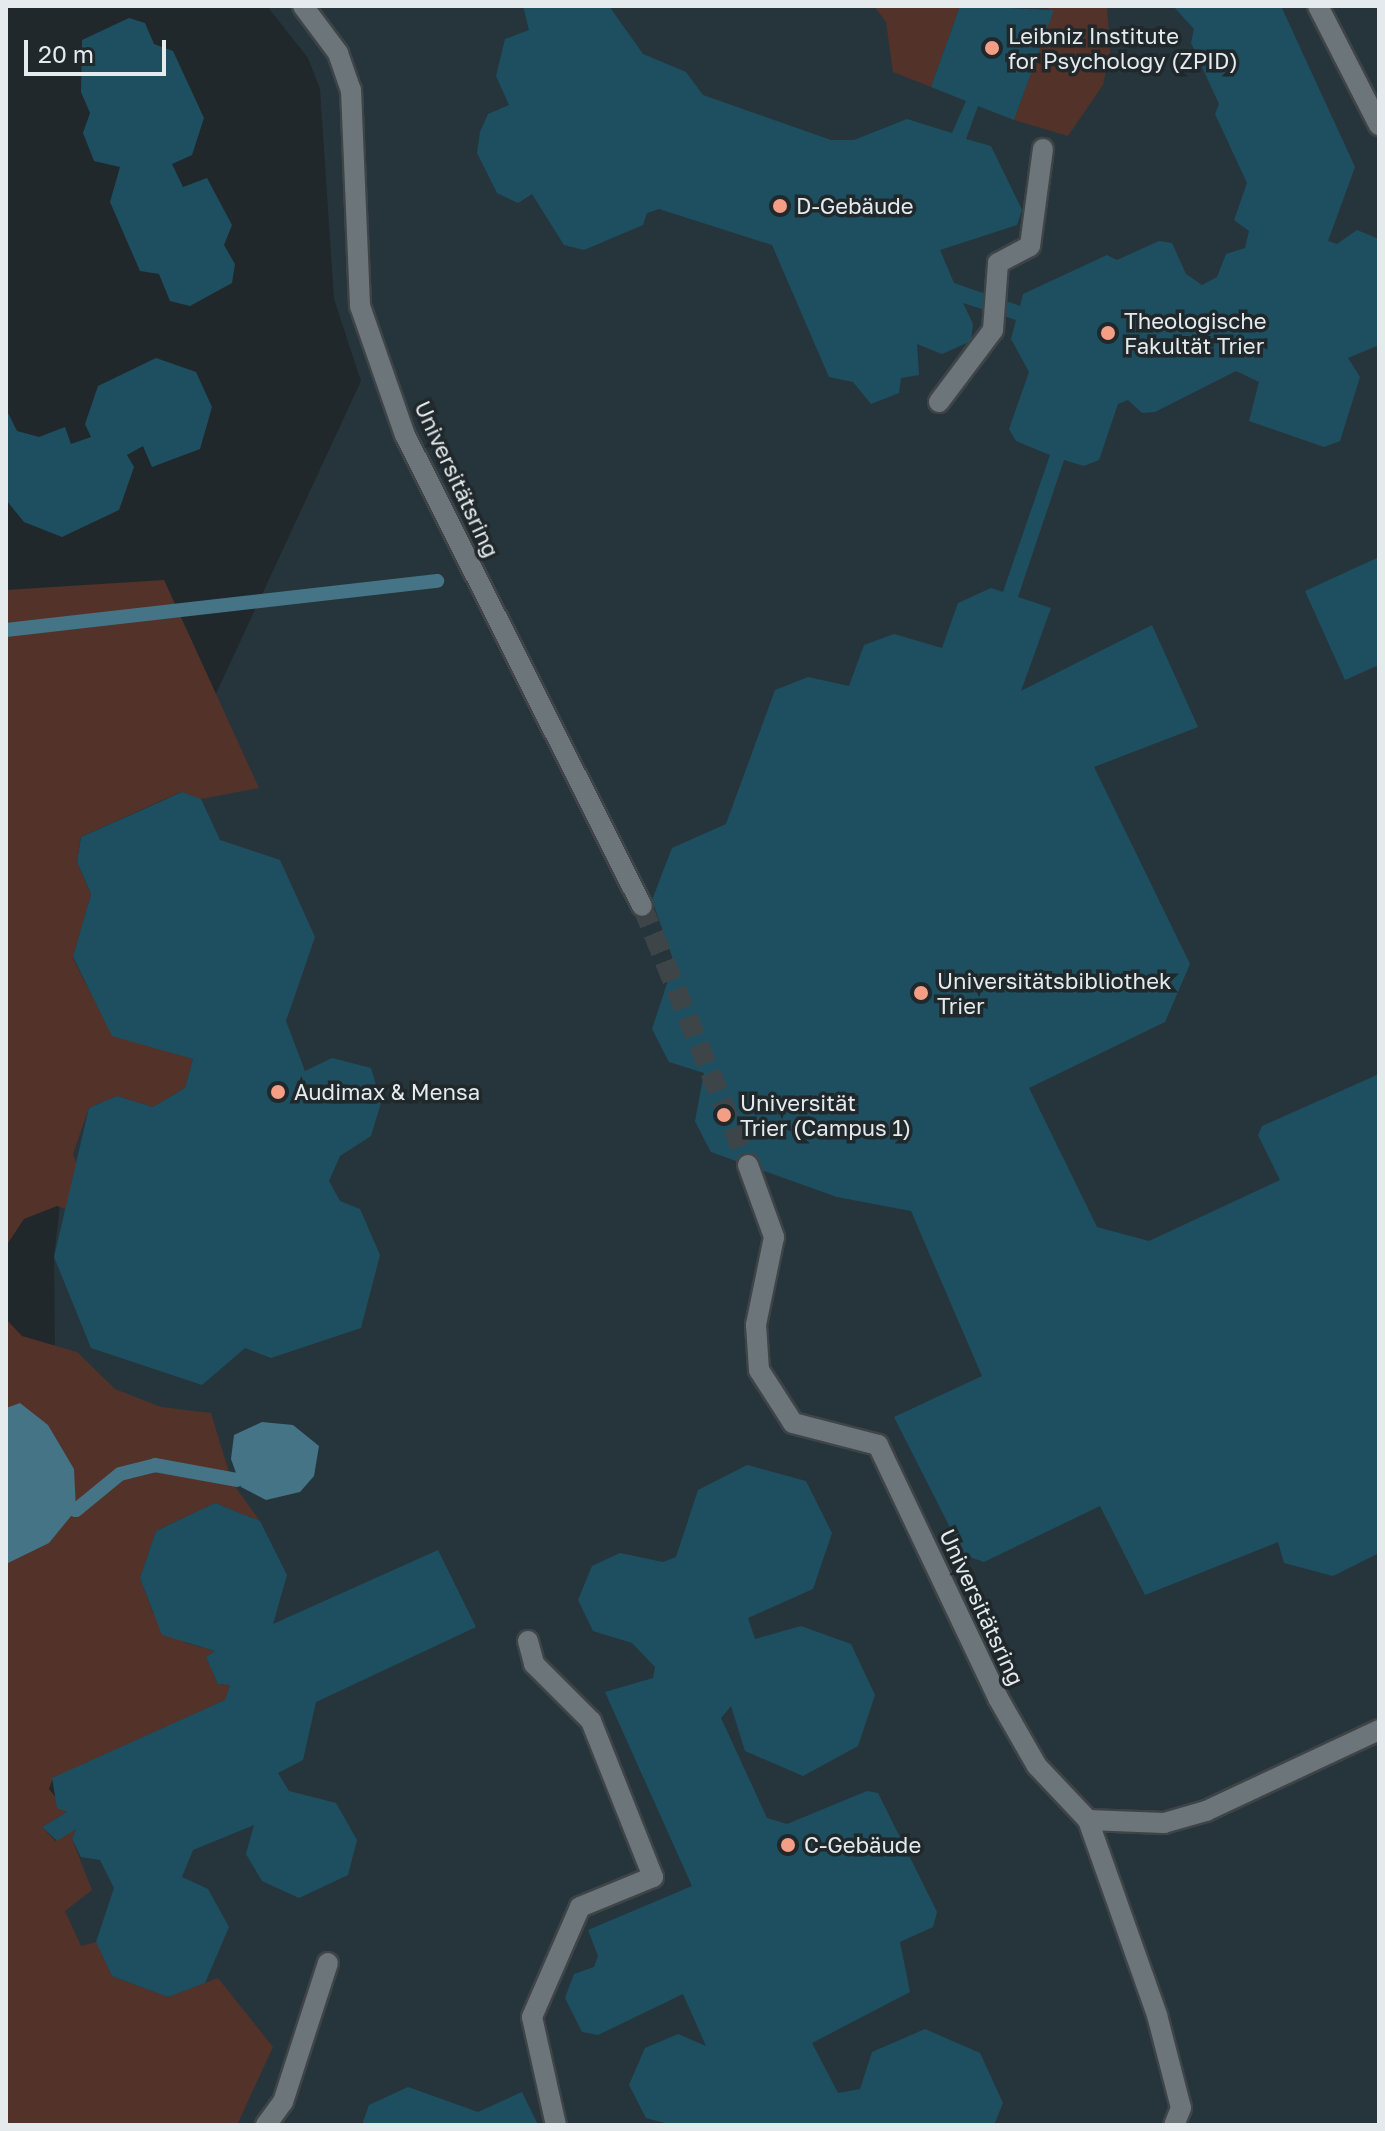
<!DOCTYPE html>
<html>
<head>
<meta charset="utf-8">
<style>
	body { margin:0 }
	#map { position:relative; width:1385px; height:2131px; overflow:hidden; background:#20282b; font-family:"Golos Text",sans-serif }
	div>[style] { position:absolute }
	.built>* { inset:0; background:#26353b }
	.green>* { inset:0; background:#533229 }
	.water>* { inset:0; background:#447486 }
	.stream>* { height:14px; margin:-7px; padding:0 7px; transform-origin:7px; border-radius:7px; background:#447486 }
	.building>* { inset:0; background:#1e4f60 }
	.minor-tunnel>* { height:20px; margin-top:-10px; transform-origin:0; background:repeating-linear-gradient(90deg,#3e4548 0 20px,transparent 0 30px) }
	.roads { filter:drop-shadow(2px 0 #3e4447) drop-shadow(-2px 0 #3e4447) drop-shadow(0 2px #3e4447) drop-shadow(0 -2px #3e4447) }
	.minor>* { height:20px; margin:-10px; padding:0 10px; transform-origin:10px; border-radius:10px; background:#6c7579 }
	.dots>* { width:22px; height:22px; translate:-50% -50%; box-sizing:border-box; border:4px solid #20282b; border-radius:50% }
	span { translate:-50% -50%; white-space:nowrap; text-align:center; line-height:1.15; -webkit-text-stroke:7px #20282b; paint-order:stroke }
	.poi-label { font-size:22px; color:#e5eaec }
	.left { translate:0 -50%; text-align:left }
	.street-label { font-size:22px; color:#e5eaec }
	.frame { position:absolute; inset:0; border:8px solid #e5eaec; pointer-events:none }
	.scale { position:absolute; left:24px; top:40px; width:142px; height:36px; box-sizing:border-box; border:4px solid #e5eaec; border-top:0; padding-left:10px; font-size:24px; line-height:28px; white-space:nowrap; color:#e5eaec; -webkit-text-stroke:6px #20282b; paint-order:stroke }
</style>
</head>
<body>
<div id="map">
	<div class="built">
		<i style="clip-path:polygon(267px 6px,1379px 6px,1379px 2125px,160px 2125px,61px 1932px,54px 1257px,86px 974px,361px 381px,334px 299px,320px 89px,308px 58px)"></i>
	</div>
	<div class="green">
		<i style="clip-path:polygon(874px 6px,960px 6px,931px 87px,893px 72px,886px 22px)"></i>
		<i style="clip-path:polygon(1042px 6px,1107px 6px,1110px 52px,1103px 85px,1068px 136px,1014px 120px,1053px 11px)"></i>
		<i style="clip-path:polygon(164px 580px,259px 788px,201px 799px,181px 792px,81px 837px,77px 862px,91px 894px,73px 958px,112px 1035px,193px 1059px,185px 1088px,153px 1107px,117px 1096px,89px 1108px,73px 1154px,79px 1169px,68px 1210px,57px 1206px,24px 1219px,6px 1246px,6px 590px)"></i>
		<i style="clip-path:polygon(6px 1319px,22px 1336px,77px 1352px,115px 1389px,161px 1407px,211px 1413px,232px 1482px,260px 1521px,215px 1503px,156px 1531px,140px 1578px,153px 1613px,186px 1643px,215px 1651px,206px 1657px,218px 1684px,230px 1685px,225px 1700px,53px 1778px,49px 1789px,67px 1812px,42px 1827px,56px 1841px,76px 1829px,72px 1839px,92px 1890px,65px 1911px,81px 1946px,96px 1942px,112px 1976px,168px 1997px,218px 1978px,273px 2047px,237px 2125px,6px 2125px)"></i>
	</div>
	<div class="water">
		<i style="clip-path:polygon(20px 1403px,48px 1425px,74px 1469px,76px 1510px,49px 1543px,6px 1564px,6px 1408px)"></i>
		<i style="clip-path:polygon(262px 1422px,293px 1425px,319px 1446px,314px 1476px,300px 1492px,266px 1500px,241px 1487px,231px 1459px,234px 1435px)"></i>
	</div>
	<div class="stream">
		<i style="left:6px;top:630px;width:434px;rotate:-6.5deg"></i>
		<i style="left:58px;top:1506px;width:18px;rotate:13deg"></i>
		<i style="left:76px;top:1510px;width:57px;rotate:-39.3deg"></i>
		<i style="left:120px;top:1474px;width:36px;rotate:-14deg"></i>
		<i style="left:155px;top:1465px;width:83px;rotate:10.4deg"></i>
	</div>
	<div class="building">
		<i style="clip-path:polygon(523px 6px,609px 6px,643px 54px,686px 72px,703px 95px,831px 140px,854px 140px,907px 119px,952px 133px,966px 101px,931px 87px,960px 6px,1054px 10px,1014px 120px,978px 106px,966px 139px,991px 146px,1022px 210px,1017px 225px,940px 250px,954px 283px,1020px 306px,1023px 294px,1107px 255px,1117px 260px,1159px 241px,1172px 243px,1186px 274px,1202px 285px,1217px 277px,1226px 254px,1245px 248px,1249px 231px,1234px 220px,1247px 183px,1215px 114px,1219px 104px,1191px 43px,1194px 29px,1173px 6px,1281px 6px,1355px 167px,1328px 241px,1337px 244px,1357px 230px,1379px 239px,1379px 345px,1348px 358px,1360px 377px,1340px 441px,1324px 447px,1249px 421px,1259px 382px,1236px 371px,1155px 412px,1142px 413px,1128px 400px,1118px 404px,1099px 460px,1084px 466px,1064px 460px,1018px 597px,1051px 608px,1021px 691px,1152px 625px,1198px 727px,1094px 767px,1190px 964px,1165px 1022px,1029px 1088px,1097px 1227px,1149px 1241px,1280px 1180px,1258px 1135px,1262px 1126px,1379px 1074px,1379px 1553px,1333px 1576px,1284px 1563px,1278px 1542px,1145px 1595px,1100px 1506px,984px 1562px,964px 1555px,894px 1417px,982px 1376px,911px 1211px,837px 1197px,711px 1152px,705px 1141px,695px 1121px,704px 1073px,669px 1062px,652px 1029px,674px 962px,652px 900px,672px 848px,726px 824px,775px 690px,808px 677px,849px 686px,864px 645px,894px 634px,942px 648px,958px 603px,991px 588px,1003px 592px,1050px 455px,1016px 441px,1009px 429px,1029px 372px,1011px 339px,1016px 320px,963px 303px,973px 324px,971px 341px,942px 354px,917px 344px,919px 375px,901px 378px,899px 393px,871px 404px,853px 382px,829px 377px,772px 245px,659px 209px,647px 213px,643px 225px,584px 250px,564px 245px,532px 194px,518px 203px,497px 193px,477px 153px,480px 132px,488px 114px,509px 105px,496px 76px,505px 39px,529px 30px)"></i>
		<i style="clip-path:polygon(129px 18px,145px 23px,154px 44px,173px 51px,204px 118px,192px 155px,172px 164px,183px 187px,207px 178px,232px 225px,224px 245px,235px 264px,232px 283px,190px 306px,170px 301px,159px 274px,140px 271px,110px 202px,120px 167px,94px 161px,83px 133px,90px 113px,81px 92px,82px 40px)"></i>
		<i style="clip-path:polygon(156px 358px,196px 372px,212px 407px,200px 449px,152px 467px,143px 446px,127px 455px,134px 467px,119px 510px,62px 537px,24px 522px,6px 500px,6px 409px,17px 431px,39px 437px,65px 427px,71px 444px,91px 437px,85px 424px,98px 386px)"></i>
		<i style="clip-path:polygon(1379px 557px,1379px 665px,1345px 680px,1305px 591px)"></i>
		<i style="clip-path:polygon(182px 792px,201px 799px,220px 840px,280px 860px,315px 937px,286px 1021px,305px 1071px,332px 1058px,371px 1068px,381px 1103px,371px 1136px,340px 1156px,329px 1181px,340px 1201px,360px 1209px,380px 1255px,361px 1328px,271px 1358px,245px 1348px,202px 1385px,91px 1348px,54px 1257px,89px 1108px,117px 1096px,153px 1107px,185px 1088px,193px 1059px,112px 1036px,73px 957px,91px 894px,77px 862px,81px 837px)"></i>
		<i style="clip-path:polygon(747px 1465px,806px 1481px,832px 1533px,813px 1589px,748px 1618px,755px 1639px,801px 1626px,851px 1644px,875px 1695px,858px 1746px,803px 1776px,745px 1751px,731px 1706px,721px 1718px,767px 1818px,787px 1824px,867px 1791px,878px 1793px,937px 1912px,933px 1927px,900px 1942px,910px 1992px,812px 2043px,838px 2093px,860px 2089px,872px 2052px,925px 2029px,980px 2053px,1003px 2103px,994px 2125px,672px 2125px,646px 2118px,629px 2085px,645px 2048px,678px 2034px,706px 2046px,683px 1994px,598px 2035px,582px 2032px,565px 1998px,574px 1974px,594px 1967px,598px 1956px,588px 1930px,692px 1886px,605px 1692px,653px 1678px,655px 1667px,632px 1643px,593px 1631px,578px 1600px,592px 1566px,620px 1553px,663px 1562px,676px 1557px,698px 1490px)"></i>
		<i style="clip-path:polygon(215px 1503px,260px 1521px,287px 1575px,273px 1624px,438px 1550px,476px 1627px,316px 1702px,303px 1760px,278px 1773px,289px 1791px,336px 1803px,357px 1840px,348px 1875px,299px 1898px,262px 1881px,246px 1854px,254px 1825px,193px 1850px,182px 1877px,208px 1889px,229px 1927px,205px 1983px,168px 1997px,112px 1976px,96px 1942px,114px 1888px,100px 1860px,81px 1857px,72px 1839px,76px 1829px,57px 1841px,42px 1827px,67px 1812px,57px 1808px,52px 1778px,225px 1700px,230px 1685px,218px 1684px,206px 1657px,215px 1651px,162px 1635px,140px 1578px,156px 1531px)"></i>
		<i style="clip-path:polygon(408px 2087px,478px 2112px,522px 2092px,538px 2125px,362px 2125px,369px 2105px)"></i>
	</div>
	<div class="minor-tunnel">
		<i style="left:642px;top:906px;width:280px;rotate:67.7deg"></i>
	</div>
	<div class="roads">
		<div class="minor">
			<i style="left:303px;top:6px;width:59px;rotate:53.3deg"></i>
			<i style="left:338px;top:53px;width:39px;rotate:71deg"></i>
			<i style="left:351px;top:90px;width:216px;rotate:87.6deg"></i>
			<i style="left:360px;top:306px;width:137px;rotate:70.8deg"></i>
			<i style="left:405px;top:435px;width:527px;rotate:63.29deg"></i>
			<i style="left:1318px;top:6px;width:134px;rotate:62.9deg"></i>
			<i style="left:939px;top:402px;width:90px;rotate:-53.1deg"></i>
			<i style="left:993px;top:330px;width:67px;rotate:-85.7deg"></i>
			<i style="left:998px;top:263px;width:36px;rotate:-28deg"></i>
			<i style="left:1030px;top:246px;width:98px;rotate:-82.4deg"></i>
			<i style="left:748px;top:1165px;width:77px;rotate:70.1deg"></i>
			<i style="left:774px;top:1237px;width:90px;rotate:101.6deg"></i>
			<i style="left:756px;top:1325px;width:45px;rotate:86.2deg"></i>
			<i style="left:759px;top:1370px;width:63px;rotate:57.3deg"></i>
			<i style="left:793px;top:1423px;width:88px;rotate:14.5deg"></i>
			<i style="left:878px;top:1445px;width:280px;rotate:64.6deg"></i>
			<i style="left:998px;top:1698px;width:78px;rotate:60.2deg"></i>
			<i style="left:1037px;top:1766px;width:74px;rotate:46.6deg"></i>
			<i style="left:1088px;top:1820px;width:76px;rotate:2.3deg"></i>
			<i style="left:1164px;top:1823px;width:44px;rotate:-15.9deg"></i>
			<i style="left:1206px;top:1811px;width:191px;rotate:-25.1deg"></i>
			<i style="left:528px;top:1641px;width:24px;rotate:75deg"></i>
			<i style="left:534px;top:1664px;width:81px;rotate:45deg"></i>
			<i style="left:591px;top:1721px;width:168px;rotate:68.3deg"></i>
			<i style="left:653px;top:1877px;width:79px;rotate:157.7deg"></i>
			<i style="left:580px;top:1907px;width:120px;rotate:113.6deg"></i>
			<i style="left:532px;top:2017px;width:111px;rotate:77.5deg"></i>
			<i style="left:1088px;top:1820px;width:207px;rotate:70.5deg"></i>
			<i style="left:1157px;top:2015px;width:96px;rotate:75.5deg"></i>
			<i style="left:1181px;top:2108px;width:18px;rotate:112deg"></i>
			<i style="left:266px;top:2125px;width:29px;rotate:-54deg"></i>
			<i style="left:283px;top:2102px;width:146px;rotate:-72.1deg"></i>
		</div>
	</div>
	<div class="dots">
		<i style="left:992px;top:48px;background:#f49e86"></i>
		<i style="left:780px;top:206px;background:#f49e86"></i>
		<i style="left:1108px;top:333px;background:#f49e86"></i>
		<i style="left:921px;top:993px;background:#f49e86"></i>
		<i style="left:278px;top:1092px;background:#f49e86"></i>
		<i style="left:724px;top:1115px;background:#f49e86"></i>
		<i style="left:788px;top:1845px;background:#f49e86"></i>
	</div>
	<div class="poi-label">
		<span class="left" style="left:1008px;top:48px">Leibniz Institute<br>for Psychology (ZPID)</span>
		<span class="left" style="left:796px;top:206px">D-Gebäude</span>
		<span class="left" style="left:1124px;top:333px">Theologische<br>Fakultät Trier</span>
		<span class="left" style="left:937px;top:993px">Universitätsbibliothek<br>Trier</span>
		<span class="left" style="left:294px;top:1092px">Audimax &amp; Mensa</span>
		<span class="left" style="left:740px;top:1115px">Universität<br>Trier (Campus 1)</span>
		<span class="left" style="left:804px;top:1845px">C-Gebäude</span>
	</div>
	<div class="street-label">
		<span style="left:457px;top:479px;rotate:65deg">Universitätsring</span>
		<span style="left:982px;top:1607px;rotate:65deg">Universitätsring</span>
	</div>
	<div class="frame"></div>
	<div class="scale">20 m</div>
</div>
</body>
</html>
